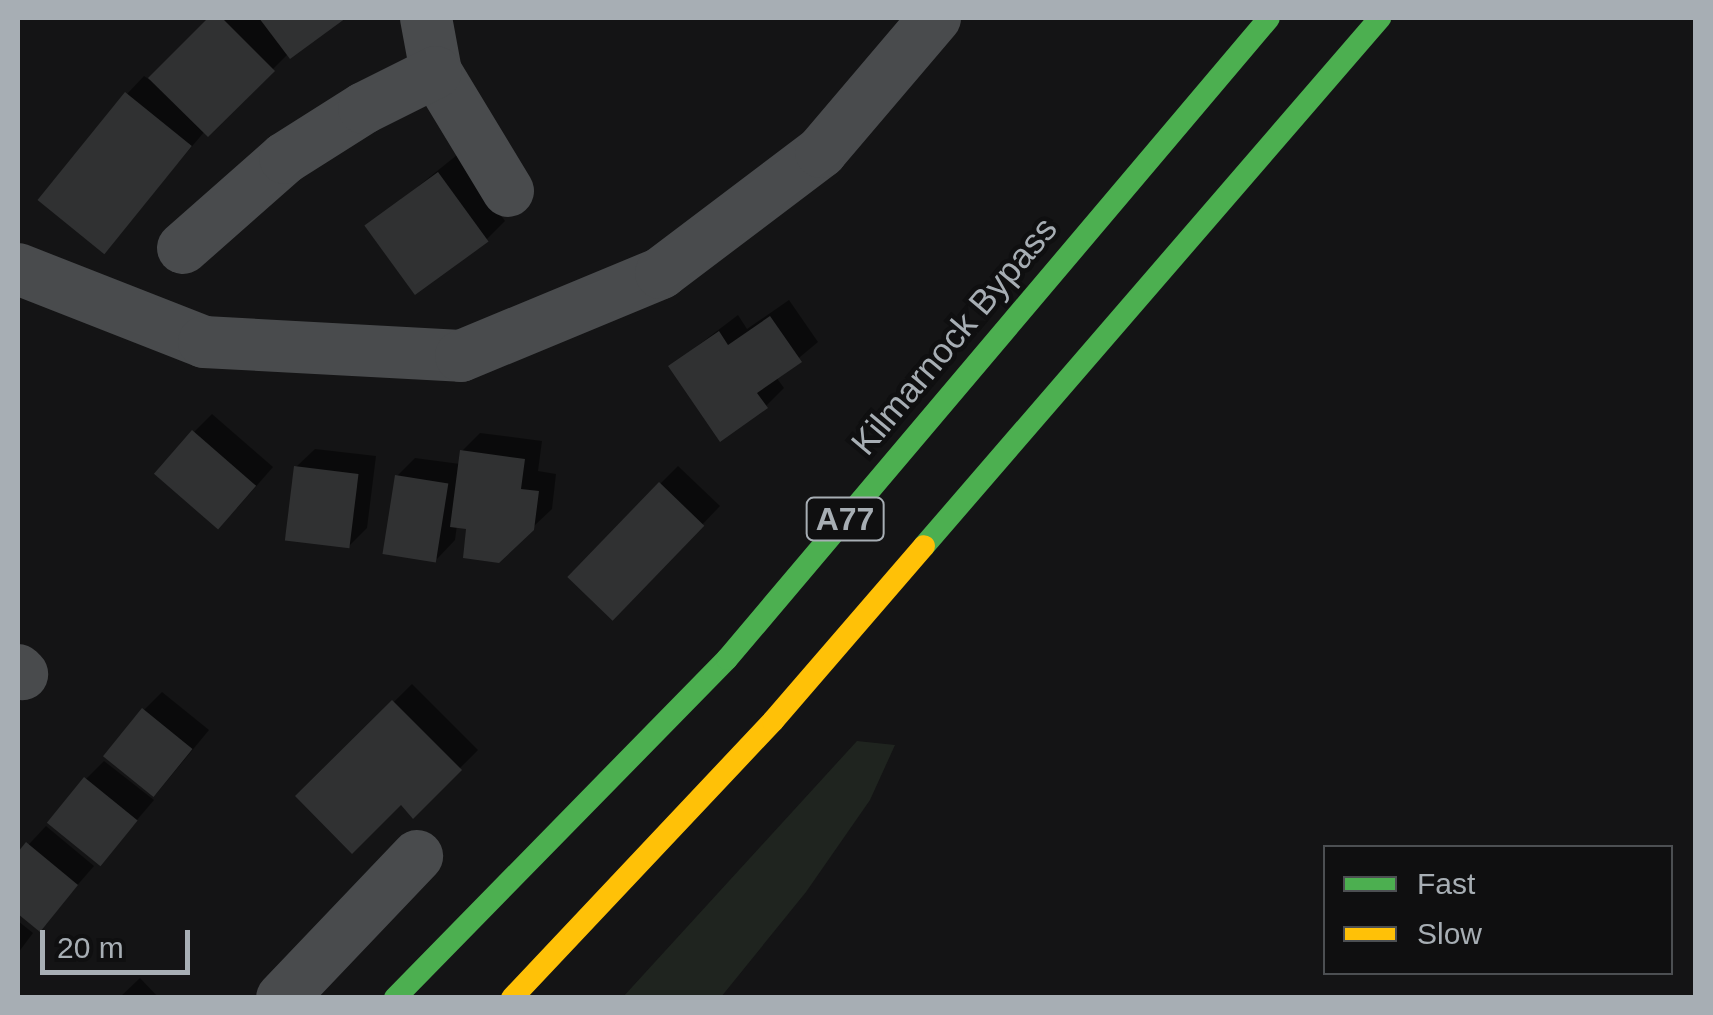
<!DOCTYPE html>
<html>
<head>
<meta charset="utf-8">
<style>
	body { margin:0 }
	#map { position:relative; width:1713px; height:1015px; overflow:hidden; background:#141415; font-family:Arial,sans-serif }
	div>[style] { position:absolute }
	.green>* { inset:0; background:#1f241f }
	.shadow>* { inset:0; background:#0007 }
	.building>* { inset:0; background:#303132; transform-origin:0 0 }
	.street>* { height:52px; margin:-26px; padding:0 26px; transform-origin:26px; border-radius:26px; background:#494b4d }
	.fast>* { height:22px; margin:-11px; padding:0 11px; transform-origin:11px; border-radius:11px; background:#4caf50 }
	.slow>* { height:22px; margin:-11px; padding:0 11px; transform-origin:11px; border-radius:11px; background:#ffc107 }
	span { translate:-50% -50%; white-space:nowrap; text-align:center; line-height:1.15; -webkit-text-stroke:9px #0f0f10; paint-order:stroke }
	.shield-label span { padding:2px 8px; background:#0f0f10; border:2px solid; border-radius:8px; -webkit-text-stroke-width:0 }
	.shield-label { font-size:32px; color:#a7aeb4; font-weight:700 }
	.street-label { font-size:35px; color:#a7aeb4 }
	.frame { position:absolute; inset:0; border:20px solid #a7aeb4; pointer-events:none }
	.legend { position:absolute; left:1323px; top:845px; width:350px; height:130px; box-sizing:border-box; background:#0f0f10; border:2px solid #4c4f52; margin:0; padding:12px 18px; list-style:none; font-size:30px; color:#a7aeb4 }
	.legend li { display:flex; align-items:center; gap:20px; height:50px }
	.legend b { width:50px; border:2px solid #4c4f52 }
	.scale { position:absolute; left:40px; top:930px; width:150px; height:45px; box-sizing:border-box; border:5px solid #a7aeb4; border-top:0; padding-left:12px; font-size:30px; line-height:35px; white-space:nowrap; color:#a7aeb4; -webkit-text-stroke:8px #0f0f10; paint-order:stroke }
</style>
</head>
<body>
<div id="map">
	<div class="green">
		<i style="clip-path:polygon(857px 741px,895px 745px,870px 800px,806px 892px,721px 997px,623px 997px)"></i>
	</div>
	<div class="shadow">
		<i style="clip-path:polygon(212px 18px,342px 18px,289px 53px,208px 134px,205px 131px,104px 250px,127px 94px,144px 76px,150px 80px)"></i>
		<i style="clip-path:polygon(457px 155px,505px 221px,487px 239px,369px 226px)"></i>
		<i style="clip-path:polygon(789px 300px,818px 342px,776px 377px,784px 388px,766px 406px,671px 366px,738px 315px,747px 329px)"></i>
		<i style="clip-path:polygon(212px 414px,273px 467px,237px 508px,194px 432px)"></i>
		<i style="clip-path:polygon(480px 433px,542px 441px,538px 471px,556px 474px,552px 509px,498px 560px,469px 527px,457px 525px,455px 540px,437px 559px,397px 476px,415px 458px,460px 464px,462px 451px)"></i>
		<i style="clip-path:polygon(315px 449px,376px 456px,367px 528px,349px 546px,296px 467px)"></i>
		<i style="clip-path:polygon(678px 466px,720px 506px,613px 618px,660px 484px)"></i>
		<i style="clip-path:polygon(412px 684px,478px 750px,413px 815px,401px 802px,299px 796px)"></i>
		<i style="clip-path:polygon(162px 692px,209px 730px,156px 794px,144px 710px)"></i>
		<i style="clip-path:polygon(104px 761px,154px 800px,101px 862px,86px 779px)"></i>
		<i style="clip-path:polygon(46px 826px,94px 866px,40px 928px,18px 910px,18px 856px)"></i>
		<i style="clip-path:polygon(18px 921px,33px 933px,18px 953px)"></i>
		<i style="clip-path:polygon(140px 978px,159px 998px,119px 998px)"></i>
	</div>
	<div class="building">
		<i style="clip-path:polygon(208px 18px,222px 18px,275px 71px,208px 137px,148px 78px)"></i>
		<i style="clip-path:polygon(259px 18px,346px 18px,290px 59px)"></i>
		<i style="left:125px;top:92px;width:86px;height:139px;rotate:39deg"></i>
		<i style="left:438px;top:172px;width:86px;height:91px;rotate:54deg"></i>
		<i style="clip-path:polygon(770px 316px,802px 362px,757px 393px,768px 408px,720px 442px,668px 366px,719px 331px,728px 345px)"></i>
		<i style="left:192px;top:430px;width:85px;height:58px;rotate:41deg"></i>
		<i style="clip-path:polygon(460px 450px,525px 459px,521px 489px,539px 491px,534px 530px,499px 563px,463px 558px,466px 529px,450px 527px)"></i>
		<i style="left:294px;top:466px;width:65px;height:75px;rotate:7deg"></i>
		<i style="left:395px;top:475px;width:54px;height:80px;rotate:9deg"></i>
		<i style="left:659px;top:482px;width:63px;height:132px;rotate:44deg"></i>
		<i style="clip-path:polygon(392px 700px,462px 770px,413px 819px,401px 805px,352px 854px,295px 796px)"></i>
		<i style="left:142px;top:708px;width:65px;height:62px;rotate:39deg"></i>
		<i style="left:84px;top:777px;width:69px;height:59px;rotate:39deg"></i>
		<i style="clip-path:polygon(26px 842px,78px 885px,40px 932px,18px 914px,18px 852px)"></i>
	</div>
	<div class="street">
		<i style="left:426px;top:18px;width:55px;rotate:79.5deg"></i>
		<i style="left:436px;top:72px;width:139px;rotate:58.8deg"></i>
		<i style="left:183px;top:248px;width:136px;rotate:-41.4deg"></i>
		<i style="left:285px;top:158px;width:93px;rotate:-32.3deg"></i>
		<i style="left:364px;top:108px;width:80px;rotate:-26.6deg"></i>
		<i style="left:18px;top:269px;width:200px;rotate:21.4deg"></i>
		<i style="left:204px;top:342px;width:257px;rotate:3.1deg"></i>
		<i style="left:461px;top:356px;width:217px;rotate:-22.5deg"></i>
		<i style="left:661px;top:273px;width:201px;rotate:-37.1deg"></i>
		<i style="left:821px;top:152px;width:176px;rotate:-49.6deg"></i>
		<i style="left:18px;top:670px;width:6px;rotate:45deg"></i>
		<i style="left:282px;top:998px;width:196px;rotate:-46.4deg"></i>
	</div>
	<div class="fast">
		<i style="left:924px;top:546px;width:698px;rotate:-49.18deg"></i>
		<i style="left:395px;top:998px;width:474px;rotate:-45.6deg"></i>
		<i style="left:727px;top:659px;width:839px;rotate:-49.78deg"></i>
	</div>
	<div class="slow">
		<i style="left:512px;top:998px;width:381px;rotate:-46.7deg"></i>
		<i style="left:773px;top:721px;width:231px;rotate:-49.2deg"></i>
	</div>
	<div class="shield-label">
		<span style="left:845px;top:519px">A77</span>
	</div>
	<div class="street-label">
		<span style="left:954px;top:336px;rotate:-50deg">Kilmarnock Bypass</span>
	</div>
	<div class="frame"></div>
	<ul class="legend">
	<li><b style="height:12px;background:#4caf50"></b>Fast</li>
	<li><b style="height:12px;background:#ffc107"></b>Slow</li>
	</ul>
	<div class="scale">20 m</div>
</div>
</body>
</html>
